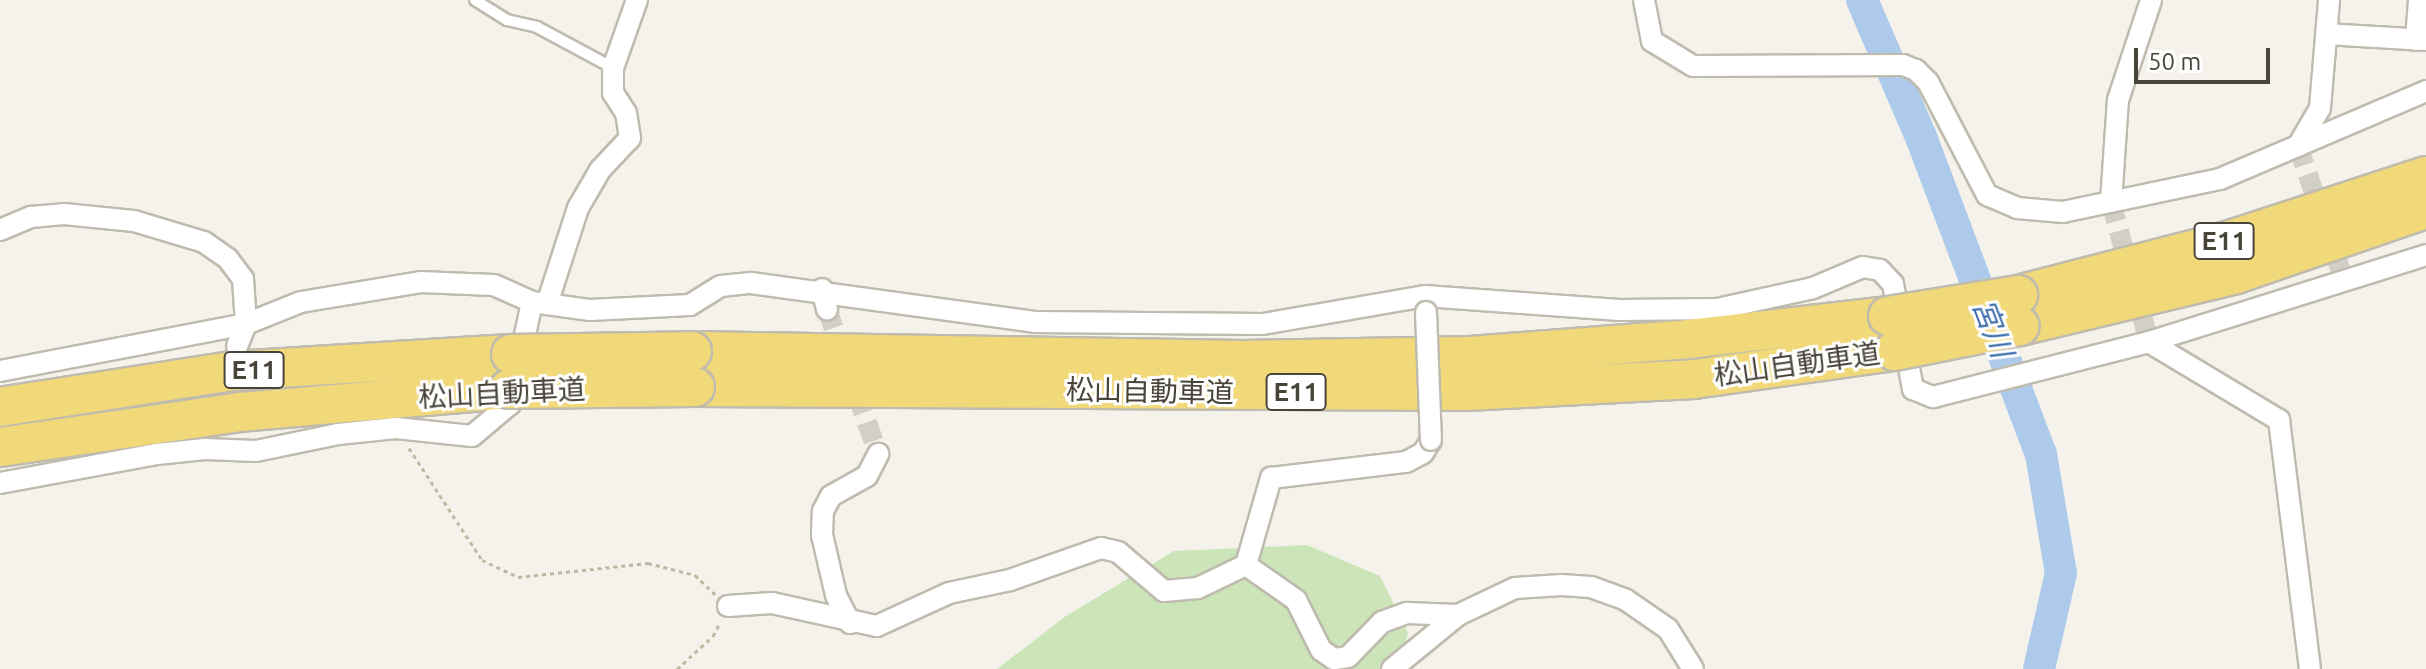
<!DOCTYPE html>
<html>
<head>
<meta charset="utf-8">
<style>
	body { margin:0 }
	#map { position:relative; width:2426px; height:669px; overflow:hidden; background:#f4f2eb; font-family:Ubuntu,"Noto Sans JP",sans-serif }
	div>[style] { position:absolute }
	.green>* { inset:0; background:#cbe4b8 }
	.river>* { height:32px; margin:-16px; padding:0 16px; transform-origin:16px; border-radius:16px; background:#adcaeb }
	.minor-tunnel>* { height:20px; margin-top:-10px; transform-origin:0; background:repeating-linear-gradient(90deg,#d2cfc7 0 20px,transparent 0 30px) }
	.path>* { height:3px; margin-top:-1.5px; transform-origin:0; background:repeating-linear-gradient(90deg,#bfb8a1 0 4px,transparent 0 8px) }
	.roads { filter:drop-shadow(2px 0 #bfbbae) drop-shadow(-2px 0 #bfbbae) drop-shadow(0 2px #bfbbae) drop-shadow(0 -2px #bfbbae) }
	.service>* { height:10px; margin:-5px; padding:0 5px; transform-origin:5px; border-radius:5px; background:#fff }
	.minor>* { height:20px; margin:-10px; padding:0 10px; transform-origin:10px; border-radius:10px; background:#fff }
	.motorway>* { height:38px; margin:-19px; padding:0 19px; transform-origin:19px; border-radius:19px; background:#f1d879 }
	.bridges { filter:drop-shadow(2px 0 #bfbbae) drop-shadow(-2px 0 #bfbbae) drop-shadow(0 2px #bfbbae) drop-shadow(0 -2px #bfbbae) }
	.minor-bridge>* { height:20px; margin:-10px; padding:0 10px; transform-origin:10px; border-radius:10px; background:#fff }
	.motorway-bridge>* { height:38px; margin:-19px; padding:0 19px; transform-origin:19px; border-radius:19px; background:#f1d879 }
	span { translate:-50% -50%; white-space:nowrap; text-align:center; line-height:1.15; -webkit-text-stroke:6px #fff; paint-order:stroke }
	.shield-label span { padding:2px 6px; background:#fff; border:2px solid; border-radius:6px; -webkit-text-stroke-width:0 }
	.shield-label { font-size:26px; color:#484439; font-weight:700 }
	.street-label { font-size:28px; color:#484439 }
	.water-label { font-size:30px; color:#3b6eab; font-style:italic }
	.scale { position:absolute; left:2134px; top:48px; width:136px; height:36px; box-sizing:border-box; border:4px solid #484439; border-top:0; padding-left:10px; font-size:24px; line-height:28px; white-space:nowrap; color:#484439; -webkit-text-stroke:6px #fff; paint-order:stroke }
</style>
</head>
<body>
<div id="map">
	<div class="green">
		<i style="clip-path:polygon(1307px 545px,1380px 576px,1408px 633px,1399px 669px,997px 669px,1066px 616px,1174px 551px)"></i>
	</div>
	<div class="river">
		<i style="left:1862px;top:0;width:149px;rotate:66.7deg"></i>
		<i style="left:1921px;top:137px;width:339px;rotate:69.3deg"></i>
		<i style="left:2041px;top:454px;width:121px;rotate:80.5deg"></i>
		<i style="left:2061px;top:573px;width:98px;rotate:102.9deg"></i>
	</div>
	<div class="minor-tunnel">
		<i style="left:2298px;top:146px;width:145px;rotate:71.1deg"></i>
		<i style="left:2111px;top:202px;width:145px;rotate:74.8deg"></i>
		<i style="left:827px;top:309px;width:154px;rotate:70.6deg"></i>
	</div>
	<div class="path">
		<i style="left:409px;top:448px;width:134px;rotate:56.9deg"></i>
		<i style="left:482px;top:560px;width:40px;rotate:25deg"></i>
		<i style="left:518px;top:577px;width:131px;rotate:-6.1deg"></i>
		<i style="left:648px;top:563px;width:49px;rotate:14.3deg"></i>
		<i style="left:695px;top:575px;width:28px;rotate:44deg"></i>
		<i style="left:677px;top:669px;width:49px;rotate:-42.5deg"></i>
		<i style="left:713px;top:636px;width:16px;rotate:-63deg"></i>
	</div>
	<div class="roads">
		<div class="service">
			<i style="left:475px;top:0;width:38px;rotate:32deg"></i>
			<i style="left:507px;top:20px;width:31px;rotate:13deg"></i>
			<i style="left:537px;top:27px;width:86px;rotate:28.3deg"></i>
		</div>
		<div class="minor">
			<i style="left:1644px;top:0;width:42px;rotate:79deg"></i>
			<i style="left:1652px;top:41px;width:48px;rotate:31.4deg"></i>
			<i style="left:1693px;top:66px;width:210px;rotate:-0.3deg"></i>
			<i style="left:1903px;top:65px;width:14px;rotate:21deg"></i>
			<i style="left:1916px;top:70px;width:17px;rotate:45deg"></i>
			<i style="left:1928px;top:82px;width:127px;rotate:62.4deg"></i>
			<i style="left:1987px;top:195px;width:33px;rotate:23deg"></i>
			<i style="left:2017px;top:208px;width:46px;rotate:5deg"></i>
			<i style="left:2063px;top:212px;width:160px;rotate:-11.9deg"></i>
			<i style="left:2220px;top:179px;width:224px;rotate:-23.1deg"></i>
			<i style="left:2326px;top:34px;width:100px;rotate:3.4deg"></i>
			<i style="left:2416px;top:40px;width:40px;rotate:-85.7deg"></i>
			<i style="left:2298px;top:146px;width:44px;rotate:-59.9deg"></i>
			<i style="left:2320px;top:108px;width:108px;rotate:-85.2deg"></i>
			<i style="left:2111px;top:202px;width:102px;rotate:-86.1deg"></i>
			<i style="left:2118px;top:100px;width:105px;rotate:-71.7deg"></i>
			<i style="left:0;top:230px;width:34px;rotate:-23deg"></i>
			<i style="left:31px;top:217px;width:33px;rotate:-5deg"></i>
			<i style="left:64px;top:214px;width:70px;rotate:5.7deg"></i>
			<i style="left:134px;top:221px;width:73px;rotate:16.7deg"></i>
			<i style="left:204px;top:242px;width:29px;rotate:35deg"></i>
			<i style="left:228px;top:259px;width:25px;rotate:53deg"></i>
			<i style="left:243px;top:279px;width:45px;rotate:86.2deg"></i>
			<i style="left:246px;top:324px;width:24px;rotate:112deg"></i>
			<i style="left:822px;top:289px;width:21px;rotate:76deg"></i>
			<i style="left:547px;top:304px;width:101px;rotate:-72.1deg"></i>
			<i style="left:578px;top:208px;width:44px;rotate:-59.9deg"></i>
			<i style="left:600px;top:170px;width:44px;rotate:-46.8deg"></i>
			<i style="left:630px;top:138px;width:25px;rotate:-99deg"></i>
			<i style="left:626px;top:113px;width:24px;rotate:-123deg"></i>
			<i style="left:613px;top:93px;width:25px;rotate:-90deg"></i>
			<i style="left:613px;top:68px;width:72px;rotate:-70.6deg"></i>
			<i style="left:2149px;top:342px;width:152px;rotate:31deg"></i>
			<i style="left:2279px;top:420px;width:251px;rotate:82.9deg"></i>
			<i style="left:0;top:371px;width:250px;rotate:-10.8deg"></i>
			<i style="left:246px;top:324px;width:59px;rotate:-21.8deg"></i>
			<i style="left:301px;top:302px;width:121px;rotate:-9.5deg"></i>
			<i style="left:420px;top:282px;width:74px;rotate:2.3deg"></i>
			<i style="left:494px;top:285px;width:42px;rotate:24.1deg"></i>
			<i style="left:532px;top:302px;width:59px;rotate:7.9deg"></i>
			<i style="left:590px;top:310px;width:100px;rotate:-2.9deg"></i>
			<i style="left:690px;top:305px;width:36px;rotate:-32deg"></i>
			<i style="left:721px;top:286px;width:30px;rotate:-6deg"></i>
			<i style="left:751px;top:283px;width:288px;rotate:7.8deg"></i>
			<i style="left:1036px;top:322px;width:227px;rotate:0.5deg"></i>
			<i style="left:1263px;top:324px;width:164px;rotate:-9.8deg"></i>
			<i style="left:1425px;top:296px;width:195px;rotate:4.1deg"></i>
			<i style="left:1619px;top:310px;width:98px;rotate:-0.6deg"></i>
			<i style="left:1717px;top:309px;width:98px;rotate:-12.3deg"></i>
			<i style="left:1813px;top:288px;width:54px;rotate:-22.8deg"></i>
			<i style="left:1863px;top:267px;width:17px;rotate:10deg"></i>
			<i style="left:1880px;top:270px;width:19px;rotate:47deg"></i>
			<i style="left:1893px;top:284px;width:107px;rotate:79.2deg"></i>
			<i style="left:1913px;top:389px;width:22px;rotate:22deg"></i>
			<i style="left:1933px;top:397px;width:223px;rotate:-14.3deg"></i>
			<i style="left:2149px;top:342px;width:290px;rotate:-17.4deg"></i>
			<i style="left:0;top:483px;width:160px;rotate:-10.5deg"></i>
			<i style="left:157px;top:454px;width:48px;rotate:-5.9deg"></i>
			<i style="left:205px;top:449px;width:51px;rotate:2.2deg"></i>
			<i style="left:256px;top:451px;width:84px;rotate:-11.7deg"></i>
			<i style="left:338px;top:434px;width:58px;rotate:-5.9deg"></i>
			<i style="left:396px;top:428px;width:76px;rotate:6deg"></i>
			<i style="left:472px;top:436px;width:50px;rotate:-40.1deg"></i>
			<i style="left:510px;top:404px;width:104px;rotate:-77.8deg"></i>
			<i style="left:1246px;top:565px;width:61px;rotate:35deg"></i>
			<i style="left:1296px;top:600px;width:56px;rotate:63.4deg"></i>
			<i style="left:1321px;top:650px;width:16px;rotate:35deg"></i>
			<i style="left:1334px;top:659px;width:14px;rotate:-8deg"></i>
			<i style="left:1348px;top:657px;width:49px;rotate:-45.8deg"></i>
			<i style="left:1382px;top:622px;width:27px;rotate:-20deg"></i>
			<i style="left:1407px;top:613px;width:51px;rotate:2.2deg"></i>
			<i style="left:728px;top:606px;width:44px;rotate:-3.9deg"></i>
			<i style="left:772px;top:603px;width:107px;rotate:12.4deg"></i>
			<i style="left:877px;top:626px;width:79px;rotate:-24.6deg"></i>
			<i style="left:949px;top:593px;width:62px;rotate:-12deg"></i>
			<i style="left:1010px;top:580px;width:96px;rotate:-19.4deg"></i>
			<i style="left:1101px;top:548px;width:17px;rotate:13deg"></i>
			<i style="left:1118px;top:552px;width:60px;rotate:40.3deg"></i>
			<i style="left:1164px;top:591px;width:34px;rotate:-5deg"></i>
			<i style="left:1198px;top:588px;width:53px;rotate:-25.6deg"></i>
			<i style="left:1246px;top:565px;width:91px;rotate:-74deg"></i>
			<i style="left:1271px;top:478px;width:136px;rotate:-6.8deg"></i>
			<i style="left:1406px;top:462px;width:19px;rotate:-28deg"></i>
			<i style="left:1423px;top:453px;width:15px;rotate:-58deg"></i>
			<i style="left:850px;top:623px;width:31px;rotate:-117deg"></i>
			<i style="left:836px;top:595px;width:62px;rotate:-103.1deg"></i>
			<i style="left:822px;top:535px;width:24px;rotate:-88deg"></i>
			<i style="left:823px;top:511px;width:17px;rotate:-62deg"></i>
			<i style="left:831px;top:496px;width:41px;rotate:-29.1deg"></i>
			<i style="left:867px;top:476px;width:25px;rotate:-63deg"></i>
			<i style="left:1392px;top:669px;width:85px;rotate:-39.3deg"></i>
			<i style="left:1458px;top:615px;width:63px;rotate:-25.3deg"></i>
			<i style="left:1515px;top:588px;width:47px;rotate:-3.7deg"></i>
			<i style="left:1562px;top:585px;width:29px;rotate:4deg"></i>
			<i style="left:1591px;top:587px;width:37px;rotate:20deg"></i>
			<i style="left:1626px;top:600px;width:51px;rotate:34.6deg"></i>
			<i style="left:1668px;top:629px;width:47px;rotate:58deg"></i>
		</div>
		<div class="motorway">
			<i style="left:2018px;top:295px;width:219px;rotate:-14.5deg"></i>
			<i style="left:2230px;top:240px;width:206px;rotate:-18.1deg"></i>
			<i style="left:2020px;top:326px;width:222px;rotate:-13.5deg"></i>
			<i style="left:2236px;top:274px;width:201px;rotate:-18.9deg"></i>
			<i style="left:692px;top:351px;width:550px;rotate:0.94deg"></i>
			<i style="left:1242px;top:360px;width:228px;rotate:-1deg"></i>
			<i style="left:1470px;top:356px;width:220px;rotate:-4.4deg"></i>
			<i style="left:1689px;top:339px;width:200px;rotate:-6.6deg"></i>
			<i style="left:695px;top:387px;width:772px;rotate:0.3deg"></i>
			<i style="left:1467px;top:391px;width:227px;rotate:-3deg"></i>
			<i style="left:1694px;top:379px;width:202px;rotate:-8deg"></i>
			<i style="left:0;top:407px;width:235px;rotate:-8.8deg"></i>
			<i style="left:232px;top:371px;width:280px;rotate:-3.5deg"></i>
			<i style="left:0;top:447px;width:243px;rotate:-8.3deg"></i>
			<i style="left:240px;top:412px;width:270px;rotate:-4.9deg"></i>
		</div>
	</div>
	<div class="bridges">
		<div class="minor-bridge">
			<i style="left:1426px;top:312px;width:128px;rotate:87.8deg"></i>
		</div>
		<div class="motorway-bridge">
			<i style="left:1888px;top:316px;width:132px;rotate:-9.2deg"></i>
			<i style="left:1894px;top:351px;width:128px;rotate:-11.2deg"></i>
			<i style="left:511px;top:354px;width:181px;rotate:-0.9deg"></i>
			<i style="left:509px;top:389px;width:186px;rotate:-0.6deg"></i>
		</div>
	</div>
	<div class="shield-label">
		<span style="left:2224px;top:241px">E11</span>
		<span style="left:254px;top:370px">E11</span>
		<span style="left:1296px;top:392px">E11</span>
	</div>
	<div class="street-label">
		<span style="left:1797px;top:364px;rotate:-8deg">松山自動車道</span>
		<span style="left:1150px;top:391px;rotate:1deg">松山自動車道</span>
		<span style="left:502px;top:393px;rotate:-3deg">松山自動車道</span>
	</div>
	<div class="water-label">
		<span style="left:1993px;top:328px;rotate:69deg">宮川</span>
	</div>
	<div class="scale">50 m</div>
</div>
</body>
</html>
